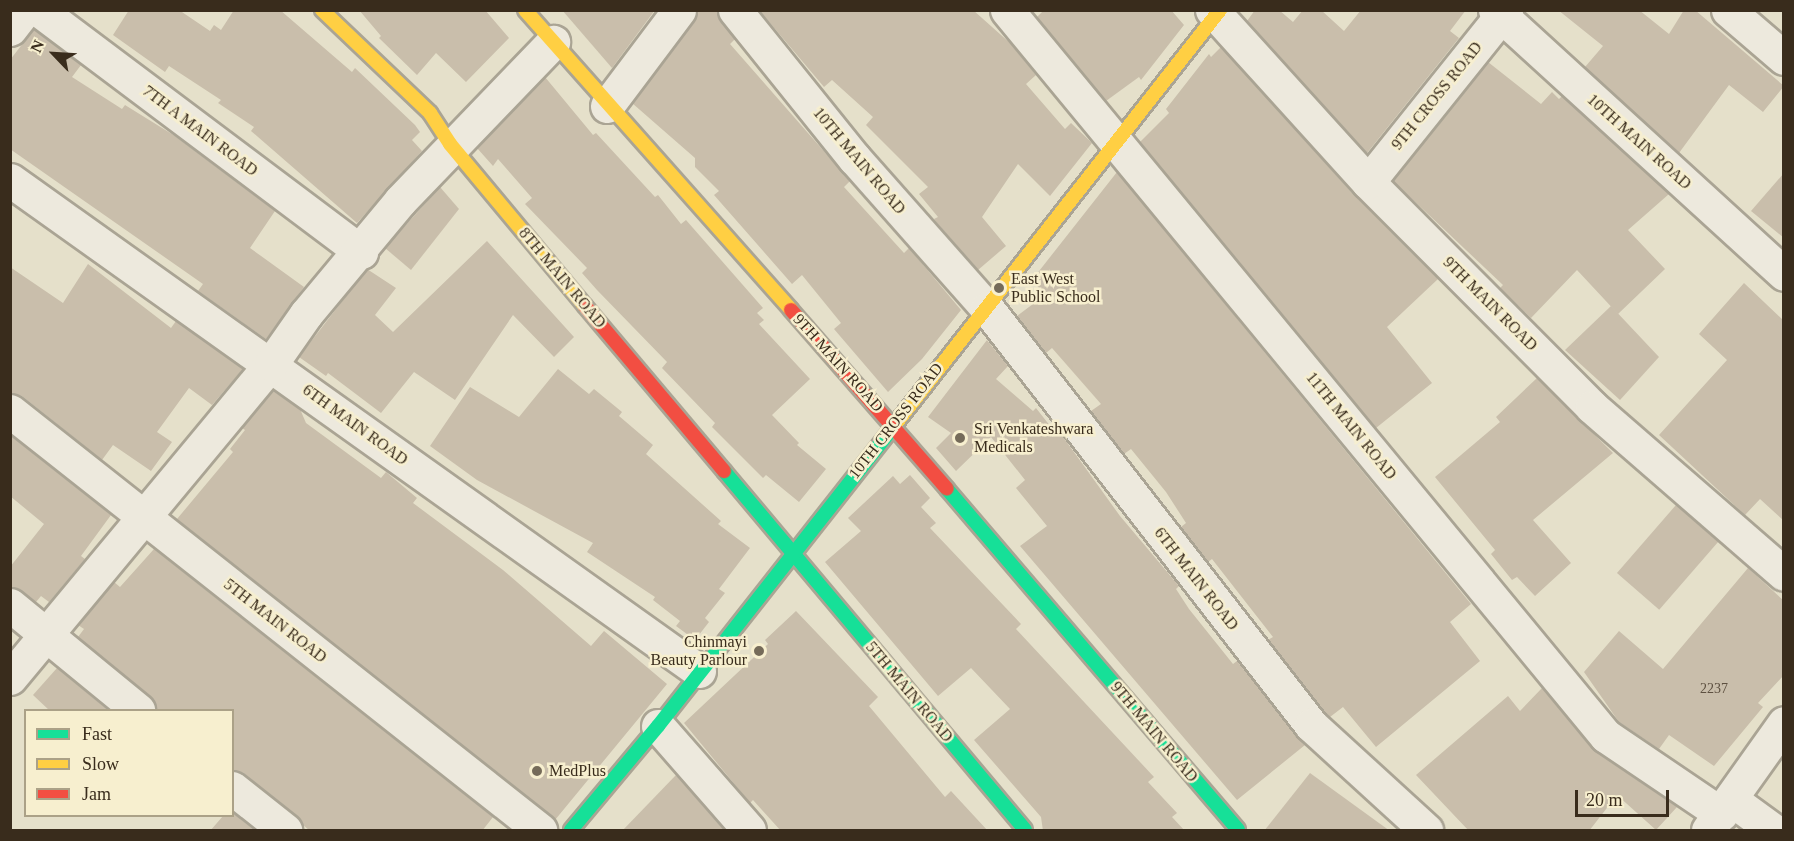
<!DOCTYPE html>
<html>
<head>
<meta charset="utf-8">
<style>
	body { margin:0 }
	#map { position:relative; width:1794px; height:841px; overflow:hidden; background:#e5e0ca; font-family:"Times New Roman",serif }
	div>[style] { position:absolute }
	.building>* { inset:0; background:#c9beab; transform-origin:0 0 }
	.roads { filter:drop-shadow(2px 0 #aaa494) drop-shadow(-2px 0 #aaa494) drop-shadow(0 2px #aaa494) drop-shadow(0 -2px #aaa494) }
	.street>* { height:33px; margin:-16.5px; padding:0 16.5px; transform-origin:16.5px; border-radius:16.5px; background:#ede9dd }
	.fast>* { height:14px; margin:-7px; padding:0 7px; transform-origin:7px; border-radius:7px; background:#16e098 }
	.slow>* { height:14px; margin:-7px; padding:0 7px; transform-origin:7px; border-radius:7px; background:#ffcf43 }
	.jam>* { height:14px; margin:-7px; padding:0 7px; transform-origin:7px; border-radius:7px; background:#f24e42 }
	.dots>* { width:16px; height:16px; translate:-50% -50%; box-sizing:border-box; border:3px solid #f7efcf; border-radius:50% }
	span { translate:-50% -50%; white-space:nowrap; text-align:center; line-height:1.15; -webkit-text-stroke:5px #f7efcf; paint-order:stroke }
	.number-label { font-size:14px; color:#5d5040 }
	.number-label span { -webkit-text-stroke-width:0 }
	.street-label { font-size:16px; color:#392c1c }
	.poi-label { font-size:16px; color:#392c1c }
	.left { translate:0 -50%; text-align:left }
	.right { translate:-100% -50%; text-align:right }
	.frame { position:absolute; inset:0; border:12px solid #392c1c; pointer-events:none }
	.legend { position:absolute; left:24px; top:709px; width:210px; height:108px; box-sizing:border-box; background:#f7efcf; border:2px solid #aba187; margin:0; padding:8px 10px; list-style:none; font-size:18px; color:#392c1c }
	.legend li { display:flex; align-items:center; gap:12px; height:30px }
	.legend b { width:30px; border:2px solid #aba187 }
	.north { position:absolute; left:24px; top:24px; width:60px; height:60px; -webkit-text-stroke:4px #f7efcf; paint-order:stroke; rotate:295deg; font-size:16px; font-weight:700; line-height:24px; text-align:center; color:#392c1c }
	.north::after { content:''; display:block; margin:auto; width:21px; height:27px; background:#392c1c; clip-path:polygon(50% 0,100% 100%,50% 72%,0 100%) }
	.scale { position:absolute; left:1575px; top:790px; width:94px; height:27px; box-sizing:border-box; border:3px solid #392c1c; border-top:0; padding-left:8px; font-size:18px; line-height:21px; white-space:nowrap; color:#392c1c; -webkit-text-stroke:4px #f7efcf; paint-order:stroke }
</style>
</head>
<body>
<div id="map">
	<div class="building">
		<i style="clip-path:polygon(129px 10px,179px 10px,210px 31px,214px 25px,221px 30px,234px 10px,280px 10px,352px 72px,355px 68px,415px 125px,420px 132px,412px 140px,422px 151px,357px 223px,251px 131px,254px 127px,218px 103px,221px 100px,169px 66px,165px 72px,113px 35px)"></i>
		<i style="clip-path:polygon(359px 10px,485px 10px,509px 38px,466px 82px,436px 53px,417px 75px,379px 38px,381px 36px)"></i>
		<i style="clip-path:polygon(562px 10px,655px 10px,612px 68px)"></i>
		<i style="clip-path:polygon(697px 10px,717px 10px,735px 39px,730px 44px,850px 181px,844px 187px,904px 253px,909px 248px,961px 310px,922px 359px,888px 392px,834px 329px,841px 323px,802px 275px,792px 284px,714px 195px,719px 191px,695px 167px,695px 158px,632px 103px,694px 21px)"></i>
		<i style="clip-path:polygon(759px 10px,973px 10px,1010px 43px,1036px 75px,1026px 84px,1065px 129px,1071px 123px,1092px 143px,1050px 196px,1018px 164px,982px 217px,1006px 246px,978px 270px,937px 223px,934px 219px,938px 217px,919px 194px,928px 187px,866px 125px,873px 117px,832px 80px,824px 87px)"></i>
		<i style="clip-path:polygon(1044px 10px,1171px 10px,1184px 25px,1141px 80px,1139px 77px,1106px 101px,1037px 17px)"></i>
		<i style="clip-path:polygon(1255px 10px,1279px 10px,1293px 22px,1303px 10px,1321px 10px,1344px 31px,1361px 10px,1466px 10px,1450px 31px,1459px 38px,1367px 153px,1247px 21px)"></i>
		<i style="clip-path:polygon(1558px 10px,1639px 10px,1669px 34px,1684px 10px,1695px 10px,1784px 86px,1763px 112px,1729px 85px,1679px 153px,1585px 67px,1603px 46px)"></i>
		<i style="clip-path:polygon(34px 29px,81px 65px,72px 77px,122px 109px,125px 105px,175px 136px,275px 211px,250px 248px,304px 287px,266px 339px,198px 291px,203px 284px,10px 149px,10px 60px)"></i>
		<i style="clip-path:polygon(1221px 47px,1354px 195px,1438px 279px,1387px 327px,1432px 383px,1376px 428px,1140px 142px,1169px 113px,1166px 109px,1209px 54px,1211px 57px)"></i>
		<i style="clip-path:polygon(1488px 62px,1541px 104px,1552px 92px,1559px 99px,1562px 96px,1669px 194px,1628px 230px,1665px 269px,1618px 314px,1577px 270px,1531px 318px,1500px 288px,1503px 285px,1393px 181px)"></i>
		<i style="clip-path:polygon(545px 77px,593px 135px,596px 133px,655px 197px,658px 195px,681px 224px,686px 220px,763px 308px,757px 313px,764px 320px,759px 324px,810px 379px,772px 415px,799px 443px,797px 445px,826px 469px,799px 502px,766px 475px,763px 478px,712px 427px,715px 423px,662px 368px,667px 362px,597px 290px,582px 273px,587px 268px,525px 204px,532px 198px,498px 159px,493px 166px,477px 148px)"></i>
		<i style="clip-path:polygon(1117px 172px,1471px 604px,1450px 622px,1480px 661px,1376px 747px,1343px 707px,1330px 717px,1325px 712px,1268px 640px,1273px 637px,1212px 559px,1208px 562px,1181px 527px,1186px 523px,1166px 492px,1131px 449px,1124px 454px,1091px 411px,1101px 404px,1052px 348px,1046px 353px,1017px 316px,1045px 295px,1032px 280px)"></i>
		<i style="clip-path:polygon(1784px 173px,1784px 238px,1751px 211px)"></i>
		<i style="clip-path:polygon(440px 187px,459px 209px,411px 270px,385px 248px)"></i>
		<i style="clip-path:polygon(487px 241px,574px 337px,554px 357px,513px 315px,455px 400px,414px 372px,381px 413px,328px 373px,326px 376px,299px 357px,367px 269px,396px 288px,375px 315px,393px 332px)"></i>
		<i style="clip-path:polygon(88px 264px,171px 328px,176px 321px,243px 369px,212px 405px,189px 388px,157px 432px,172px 442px,151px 471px,113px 445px,102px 460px,22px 396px,10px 393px,10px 267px,63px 303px)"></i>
		<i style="clip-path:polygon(1744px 283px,1784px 321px,1784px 521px,1760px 499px,1745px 515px,1659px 435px,1727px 360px,1699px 334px)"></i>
		<i style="clip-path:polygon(1611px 306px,1659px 357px,1620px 400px,1565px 350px)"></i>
		<i style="clip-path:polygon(987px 340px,1008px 366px,996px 379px,1033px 411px,1036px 408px,1058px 436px,1061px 434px,1120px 516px,1179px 586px,1176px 589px,1189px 609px,1233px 664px,1237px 661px,1305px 745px,1237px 800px,1020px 546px,1047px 526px,1016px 488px,1025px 480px,991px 437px,956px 471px,936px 448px,951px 433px,928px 417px)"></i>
		<i style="clip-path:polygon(558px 369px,589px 394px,594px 389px,622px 412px,619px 416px,653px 445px,646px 454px,721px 521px,718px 524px,750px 548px,719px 589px,725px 593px,705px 618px,709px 622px,695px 640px,676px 626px,680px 621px,653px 600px,655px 597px,587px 552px,593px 543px,477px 480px,430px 446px,470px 387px,519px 417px)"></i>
		<i style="clip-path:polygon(1537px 378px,1613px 453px,1533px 520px,1571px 563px,1535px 596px,1517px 577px,1512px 580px,1491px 554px,1495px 550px,1435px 477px,1500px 422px,1496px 417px)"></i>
		<i style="clip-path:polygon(273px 391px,300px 409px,306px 423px,381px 478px,386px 472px,417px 498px,413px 503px,503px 570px,591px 646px,604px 631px,667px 684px,555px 820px,177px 519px,233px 452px,230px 449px,245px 430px,242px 428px)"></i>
		<i style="clip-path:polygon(10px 435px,111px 515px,81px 556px,85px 559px,49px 602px,41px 596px,36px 602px,10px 587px,10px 567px,44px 524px,10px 496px)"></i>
		<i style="clip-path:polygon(910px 475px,930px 498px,921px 507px,936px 523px,930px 528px,1021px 624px,1016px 629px,1154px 777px,1148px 782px,1177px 813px,1172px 817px,1185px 831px,1043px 831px,1041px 817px,974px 740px,1010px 709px,971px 668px,938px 696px,825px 562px,861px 531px,848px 518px,893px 476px,900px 484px)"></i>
		<i style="left:1676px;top:505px;width:56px;height:90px;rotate:41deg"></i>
		<i style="clip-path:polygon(154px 549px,493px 817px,482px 831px,310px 831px,244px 773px,232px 770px,232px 711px,156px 711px,150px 696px,78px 637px,84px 629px,78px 625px,114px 582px,120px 587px)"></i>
		<i style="clip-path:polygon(1748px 568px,1784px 601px,1784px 675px,1758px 703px,1763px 707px,1714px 766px,1669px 735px,1659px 749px,1619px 722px,1584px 672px,1619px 631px,1663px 669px)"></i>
		<i style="clip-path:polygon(796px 611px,878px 697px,869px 706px,945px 797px,951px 791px,988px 831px,781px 831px,753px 800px,750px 803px,684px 723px,768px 644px,765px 640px)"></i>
		<i style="clip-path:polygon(57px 668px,109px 711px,50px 711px,33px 695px)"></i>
		<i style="clip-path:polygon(1542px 688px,1595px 751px,1677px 807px,1656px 830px,1617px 795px,1589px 831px,1469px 831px,1416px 775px,1508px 696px,1520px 711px)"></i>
		<i style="clip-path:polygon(1310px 773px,1390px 831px,1264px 831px)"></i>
		<i style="clip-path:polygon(676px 775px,724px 830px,622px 831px)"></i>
		<i style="clip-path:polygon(232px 812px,255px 831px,210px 831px,223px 816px,232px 816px)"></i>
	</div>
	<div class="roads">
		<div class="street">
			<i style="left:39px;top:10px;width:403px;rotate:36.9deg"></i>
			<i style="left:735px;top:10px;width:191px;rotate:51.2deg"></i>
			<i style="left:855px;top:159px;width:199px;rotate:48.5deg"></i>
			<i style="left:987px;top:308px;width:528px;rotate:52.15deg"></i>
			<i style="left:1311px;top:725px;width:156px;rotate:42.4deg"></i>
			<i style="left:1007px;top:10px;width:941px;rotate:50.48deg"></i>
			<i style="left:1606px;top:736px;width:139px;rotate:34.1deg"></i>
			<i style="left:1212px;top:10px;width:232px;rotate:47.8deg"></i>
			<i style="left:1368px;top:182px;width:317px;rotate:45.1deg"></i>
			<i style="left:1592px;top:407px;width:254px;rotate:41deg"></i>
			<i style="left:1495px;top:10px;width:391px;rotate:42.4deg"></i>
			<i style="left:1728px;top:10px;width:74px;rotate:40.6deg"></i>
			<i style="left:10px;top:29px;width:24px;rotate:-52deg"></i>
			<i style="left:607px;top:106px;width:120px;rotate:-53.1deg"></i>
			<i style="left:10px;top:180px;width:846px;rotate:35.47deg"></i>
			<i style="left:1368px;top:182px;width:221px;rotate:-51.3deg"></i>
			<i style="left:10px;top:411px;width:676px;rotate:38.33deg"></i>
			<i style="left:10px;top:605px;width:166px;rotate:39.4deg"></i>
			<i style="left:10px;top:678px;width:408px;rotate:-50.3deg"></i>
			<i style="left:271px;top:364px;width:61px;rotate:-55deg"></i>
			<i style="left:306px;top:314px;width:147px;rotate:-50.2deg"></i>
			<i style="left:400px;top:201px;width:221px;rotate:-46.1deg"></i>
			<i style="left:658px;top:726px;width:138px;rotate:48.8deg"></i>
			<i style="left:232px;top:788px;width:68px;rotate:38.4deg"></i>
			<i style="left:1732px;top:800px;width:51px;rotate:36.2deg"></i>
			<i style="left:1708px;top:830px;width:131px;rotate:-54.6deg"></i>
		</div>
		<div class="fast">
			<i style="left:724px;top:471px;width:468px;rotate:50deg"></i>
			<i style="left:947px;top:489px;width:448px;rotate:49.5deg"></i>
			<i style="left:571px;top:830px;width:136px;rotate:-50.1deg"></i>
			<i style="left:658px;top:726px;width:380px;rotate:-51.8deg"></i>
		</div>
		<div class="slow">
			<i style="left:322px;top:10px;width:149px;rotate:43.6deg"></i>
			<i style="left:430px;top:113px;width:37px;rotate:57deg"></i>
			<i style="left:450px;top:144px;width:211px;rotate:50.2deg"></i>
			<i style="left:525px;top:10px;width:401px;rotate:48.4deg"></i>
			<i style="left:893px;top:427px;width:530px;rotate:-51.9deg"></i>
		</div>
		<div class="jam">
			<i style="left:585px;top:306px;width:216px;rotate:49.9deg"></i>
			<i style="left:791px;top:310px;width:237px;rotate:48.9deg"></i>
		</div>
	</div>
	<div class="dots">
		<i style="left:999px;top:288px;background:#756b59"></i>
		<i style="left:960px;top:438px;background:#756b59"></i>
		<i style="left:759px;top:651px;background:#756b59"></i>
		<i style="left:537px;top:771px;background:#756b59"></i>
	</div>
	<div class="number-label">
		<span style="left:1714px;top:689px">2237</span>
	</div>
	<div class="street-label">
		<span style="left:1437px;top:96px;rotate:-51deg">9TH CROSS ROAD</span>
		<span style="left:200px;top:131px;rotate:37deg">7TH A MAIN ROAD</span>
		<span style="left:1639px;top:142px;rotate:42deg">10TH MAIN ROAD</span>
		<span style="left:859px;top:161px;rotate:50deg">10TH MAIN ROAD</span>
		<span style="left:562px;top:278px;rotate:50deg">8TH MAIN ROAD</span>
		<span style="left:1490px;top:304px;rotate:45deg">9TH MAIN ROAD</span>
		<span style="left:838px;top:363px;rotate:48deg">9TH MAIN ROAD</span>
		<span style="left:896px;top:421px;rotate:-52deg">10TH CROSS ROAD</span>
		<span style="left:355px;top:425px;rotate:36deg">6TH MAIN ROAD</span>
		<span style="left:1351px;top:426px;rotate:51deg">11TH MAIN ROAD</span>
		<span style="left:1196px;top:579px;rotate:52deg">6TH MAIN ROAD</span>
		<span style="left:275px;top:621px;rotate:38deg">5TH MAIN ROAD</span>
		<span style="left:909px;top:692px;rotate:50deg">5TH MAIN ROAD</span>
		<span style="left:1154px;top:732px;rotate:50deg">9TH MAIN ROAD</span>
	</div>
	<div class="poi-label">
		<span class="left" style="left:1011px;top:288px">East West<br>Public School</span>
		<span class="left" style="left:974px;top:438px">Sri Venkateshwara<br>Medicals</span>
		<span class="right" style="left:747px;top:651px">Chinmayi<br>Beauty Parlour</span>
		<span class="left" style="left:549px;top:771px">MedPlus</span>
	</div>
	<div class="frame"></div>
	<ul class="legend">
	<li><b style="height:8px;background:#16e098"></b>Fast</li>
	<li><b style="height:8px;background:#ffcf43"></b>Slow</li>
	<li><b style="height:8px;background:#f24e42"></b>Jam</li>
	</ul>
	<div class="north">N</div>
	<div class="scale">20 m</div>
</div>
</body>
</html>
